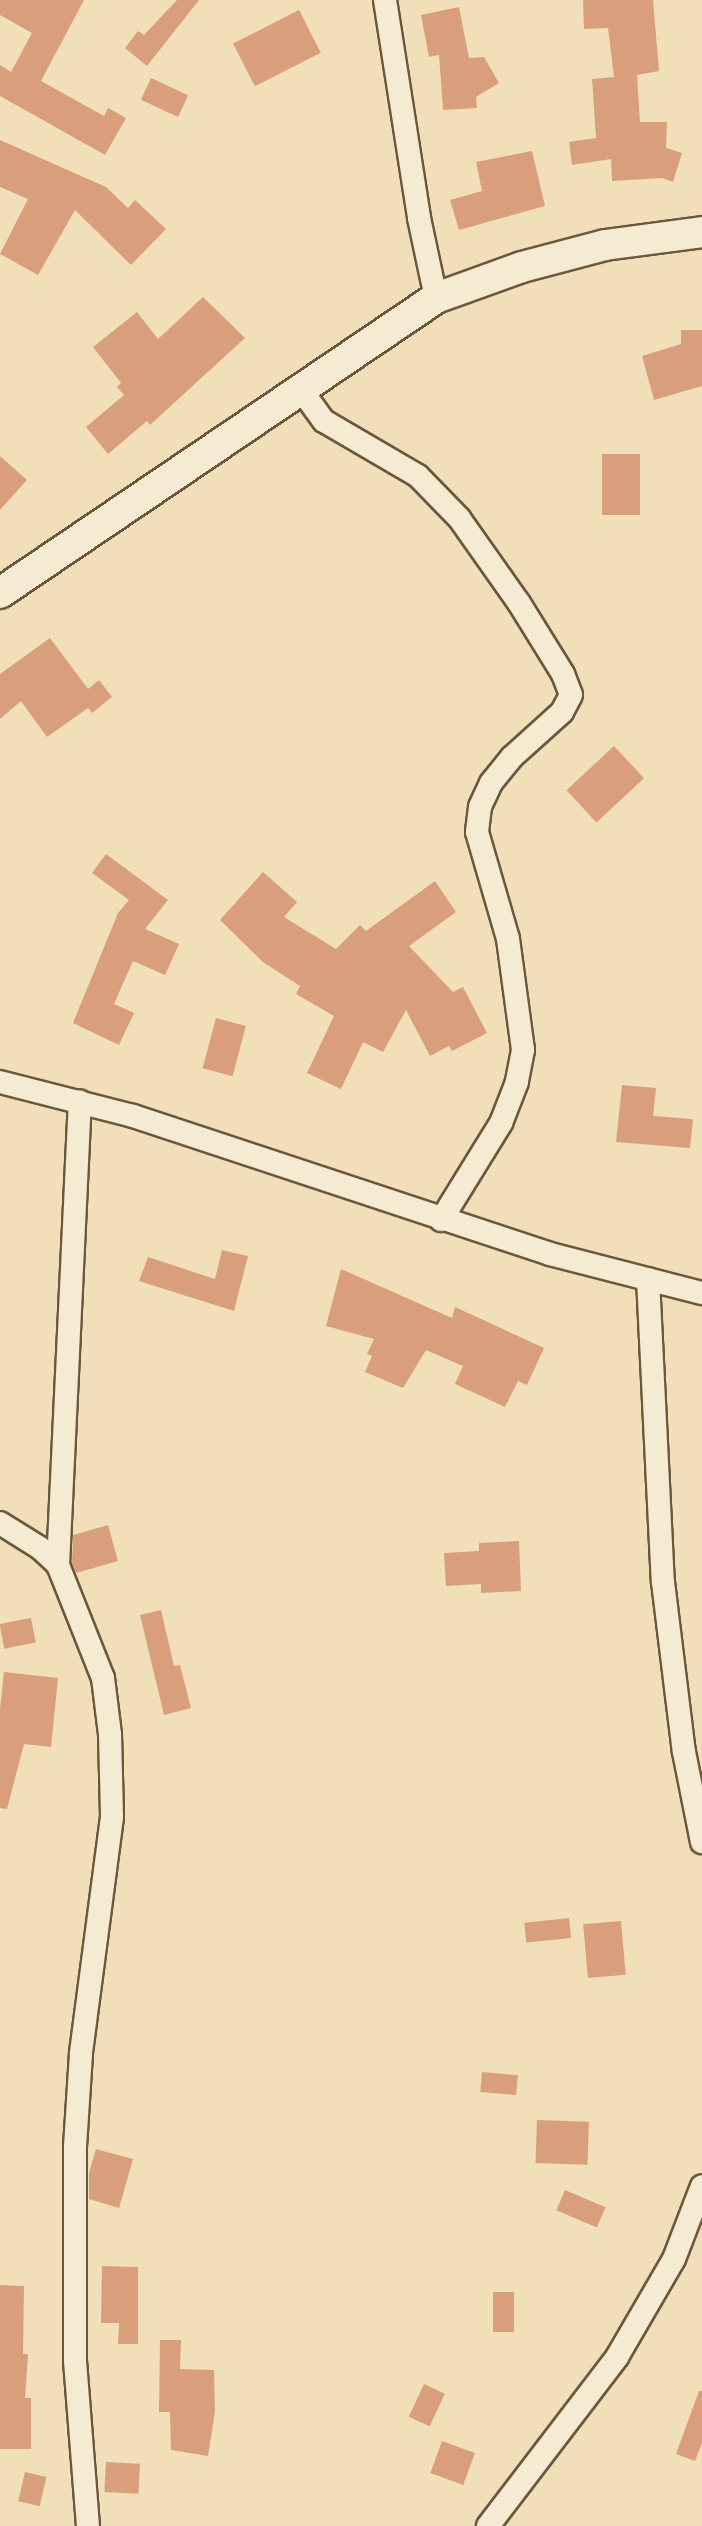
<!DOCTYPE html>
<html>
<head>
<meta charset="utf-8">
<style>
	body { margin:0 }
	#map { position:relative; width:702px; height:2526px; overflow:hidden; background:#f0dfb9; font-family:Cardo,serif }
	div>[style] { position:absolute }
	.building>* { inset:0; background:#d99f7d; transform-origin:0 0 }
	.roads { filter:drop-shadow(2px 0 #6c573c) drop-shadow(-2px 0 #6c573c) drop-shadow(0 2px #6c573c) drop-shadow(0 -2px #6c573c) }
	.minor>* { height:22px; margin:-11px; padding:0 11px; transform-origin:11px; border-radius:11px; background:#f5ead2 }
	.secondary>* { height:30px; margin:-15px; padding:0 15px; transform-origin:15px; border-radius:15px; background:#f5ead2 }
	span { translate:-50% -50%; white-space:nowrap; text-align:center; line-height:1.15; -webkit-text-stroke:6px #f5ead2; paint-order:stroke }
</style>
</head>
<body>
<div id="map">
	<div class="building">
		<i style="clip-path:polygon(0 0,84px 0,41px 81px,104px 116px,108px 108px,126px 118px,105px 155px,0 96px,0 65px,11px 72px,32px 33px,0 15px)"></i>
		<i style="clip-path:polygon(177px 0,199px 0,147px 66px,125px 48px,138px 31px,144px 35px)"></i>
		<i style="clip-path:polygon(583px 0,653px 0,659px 71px,637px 75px,640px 122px,667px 122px,666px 148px,682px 153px,673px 182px,662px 178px,612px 181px,611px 159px,572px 165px,569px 142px,596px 138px,592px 79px,614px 77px,608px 28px,584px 29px)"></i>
		<i style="clip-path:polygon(459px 7px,469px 58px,484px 57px,499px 83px,476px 97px,477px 108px,443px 110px,439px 55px,429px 57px,421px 15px)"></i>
		<i style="left:299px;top:10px;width:48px;height:74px;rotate:63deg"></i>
		<i style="left:151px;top:78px;width:41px;height:24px;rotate:25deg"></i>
		<i style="clip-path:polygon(0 140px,106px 187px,128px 208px,135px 200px,166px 229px,131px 265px,75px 210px,38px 275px,0 254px,28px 199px,0 187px)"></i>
		<i style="clip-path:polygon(532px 151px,545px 206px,459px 230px,450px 200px,482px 191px,476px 162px)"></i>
		<i style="clip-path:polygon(203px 297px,245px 338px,150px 425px,147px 421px,108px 454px,86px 427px,124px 395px,117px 387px,121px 383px,93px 347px,137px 312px,158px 339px)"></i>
		<i style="clip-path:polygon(681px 330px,702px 330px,702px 386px,654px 400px,642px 356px,681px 344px)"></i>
		<i style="left:602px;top:454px;width:38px;height:61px"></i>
		<i style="clip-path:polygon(0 456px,27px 480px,0 510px)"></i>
		<i style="clip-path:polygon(50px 638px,88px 689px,99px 680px,112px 697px,92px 713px,88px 708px,47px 737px,21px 701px,0 719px,0 674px)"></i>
		<i style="left:614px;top:746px;width:44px;height:65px;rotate:47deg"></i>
		<i style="clip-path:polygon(106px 854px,168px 900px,145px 929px,179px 944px,165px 975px,133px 961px,114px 1004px,134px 1013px,119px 1045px,73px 1023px,118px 913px,129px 900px,92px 873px)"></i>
		<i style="clip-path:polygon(263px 872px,297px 902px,284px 917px,336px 949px,360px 925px,366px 931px,435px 881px,456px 912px,409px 946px,453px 992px,463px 987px,487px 1033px,452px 1051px,449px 1046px,430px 1056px,406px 1010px,383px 1052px,363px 1042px,341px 1089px,307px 1073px,334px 1016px,296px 994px,300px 986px,263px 962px,220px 920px)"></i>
		<i style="left:216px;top:1018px;width:31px;height:52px;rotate:15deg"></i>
		<i style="clip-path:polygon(622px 1085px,656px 1088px,653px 1116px,693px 1119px,690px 1148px,616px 1142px)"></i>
		<i style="clip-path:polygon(222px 1250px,248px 1256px,234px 1311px,139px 1281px,148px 1257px,215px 1279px)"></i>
		<i style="clip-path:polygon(341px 1269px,452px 1318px,455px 1307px,544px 1348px,527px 1385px,518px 1381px,505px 1407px,455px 1384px,463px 1366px,426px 1350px,403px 1388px,365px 1372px,372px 1356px,367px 1354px,374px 1339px,326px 1326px)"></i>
		<i style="clip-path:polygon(108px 1525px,118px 1561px,76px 1573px,72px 1563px,73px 1535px)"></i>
		<i style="clip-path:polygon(519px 1541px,521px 1591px,481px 1593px,481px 1584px,446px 1586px,444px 1553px,479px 1551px,479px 1543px)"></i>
		<i style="clip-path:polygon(161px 1610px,174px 1666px,180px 1665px,191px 1708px,164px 1715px,140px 1615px)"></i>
		<i style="left:31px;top:1618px;width:25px;height:32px;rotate:79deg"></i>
		<i style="clip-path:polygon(4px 1672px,58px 1678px,51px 1747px,24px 1744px,7px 1809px,0 1808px,0 1709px)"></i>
		<i style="left:569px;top:1918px;width:20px;height:45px;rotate:84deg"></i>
		<i style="left:621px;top:1921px;width:54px;height:38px;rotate:85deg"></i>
		<i style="left:482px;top:2072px;width:36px;height:20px;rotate:5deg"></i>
		<i style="left:537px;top:2120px;width:52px;height:43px;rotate:2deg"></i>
		<i style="clip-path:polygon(96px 2149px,133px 2159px,119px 2208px,89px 2199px,89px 2173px)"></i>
		<i style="left:565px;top:2190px;width:44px;height:22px;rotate:23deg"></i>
		<i style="clip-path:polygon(102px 2266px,138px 2267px,138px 2344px,118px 2344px,119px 2323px,101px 2323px)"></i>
		<i style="clip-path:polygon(0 2285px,24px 2286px,23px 2354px,28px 2354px,25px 2398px,31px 2398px,31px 2449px,0 2449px)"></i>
		<i style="left:514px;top:2292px;width:40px;height:21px;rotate:90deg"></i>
		<i style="clip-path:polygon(160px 2340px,181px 2340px,180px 2369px,214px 2370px,215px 2412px,208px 2456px,171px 2450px,170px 2412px,159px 2412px)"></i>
		<i style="left:424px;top:2384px;width:23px;height:36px;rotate:25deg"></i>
		<i style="clip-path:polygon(699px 2391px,702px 2391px,702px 2443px,695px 2461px,676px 2454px)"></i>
		<i style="left:442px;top:2441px;width:35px;height:34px;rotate:20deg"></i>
		<i style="left:106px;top:2462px;width:34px;height:30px;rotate:3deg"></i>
		<i style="left:25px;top:2472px;width:22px;height:30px;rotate:13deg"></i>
	</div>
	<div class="roads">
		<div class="minor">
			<i style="left:385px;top:0;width:221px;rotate:81.1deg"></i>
			<i style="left:419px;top:218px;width:82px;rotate:78deg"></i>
			<i style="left:302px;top:391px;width:37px;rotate:54deg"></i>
			<i style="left:324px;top:421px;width:109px;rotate:30.3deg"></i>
			<i style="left:418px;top:476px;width:59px;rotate:45.7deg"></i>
			<i style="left:459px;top:518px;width:104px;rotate:54.8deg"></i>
			<i style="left:519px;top:603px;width:84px;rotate:58.2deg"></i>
			<i style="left:563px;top:674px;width:22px;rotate:69deg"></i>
			<i style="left:571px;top:695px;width:19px;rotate:118deg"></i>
			<i style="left:562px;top:712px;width:67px;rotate:138deg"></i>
			<i style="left:512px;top:757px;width:33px;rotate:129deg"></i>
			<i style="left:491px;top:783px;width:26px;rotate:115deg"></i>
			<i style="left:480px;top:807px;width:25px;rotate:97deg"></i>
			<i style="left:477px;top:832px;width:111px;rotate:73.8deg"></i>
			<i style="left:508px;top:939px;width:112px;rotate:82.3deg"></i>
			<i style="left:523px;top:1050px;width:33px;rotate:101deg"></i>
			<i style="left:517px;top:1082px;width:44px;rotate:111.3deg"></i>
			<i style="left:501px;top:1123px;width:114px;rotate:121.7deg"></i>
			<i style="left:0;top:1082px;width:137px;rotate:14.3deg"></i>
			<i style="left:133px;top:1116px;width:439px;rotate:18.3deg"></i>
			<i style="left:550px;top:1254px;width:157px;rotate:14.4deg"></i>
			<i style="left:648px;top:1279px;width:303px;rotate:87.2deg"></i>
			<i style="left:663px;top:1582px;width:171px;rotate:83deg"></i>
			<i style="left:684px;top:1752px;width:92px;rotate:78.7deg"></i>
			<i style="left:0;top:1523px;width:47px;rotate:32deg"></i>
			<i style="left:40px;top:1548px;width:25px;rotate:43deg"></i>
			<i style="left:58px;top:1565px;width:122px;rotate:68.3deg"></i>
			<i style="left:103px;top:1678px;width:56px;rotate:82.9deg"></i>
			<i style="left:110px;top:1734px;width:83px;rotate:88.6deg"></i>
			<i style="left:112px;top:1817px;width:239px;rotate:97.5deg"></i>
			<i style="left:81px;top:2054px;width:92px;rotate:93.7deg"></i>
			<i style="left:75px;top:2146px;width:215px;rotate:90deg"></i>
			<i style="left:75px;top:2361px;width:166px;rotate:85.5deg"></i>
			<i style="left:58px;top:1565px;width:464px;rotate:-87.3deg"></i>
			<i style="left:488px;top:2526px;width:213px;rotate:-52.6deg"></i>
			<i style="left:617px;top:2357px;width:113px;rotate:-59.8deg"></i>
			<i style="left:674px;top:2259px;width:78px;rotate:-69deg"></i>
		</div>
		<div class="secondary">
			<i style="left:0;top:593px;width:526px;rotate:-34.08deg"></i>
			<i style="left:436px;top:298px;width:91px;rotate:-19.8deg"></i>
			<i style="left:522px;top:267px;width:86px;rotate:-14.8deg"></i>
			<i style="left:605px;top:245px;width:98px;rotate:-7.6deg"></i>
		</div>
	</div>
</div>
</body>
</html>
